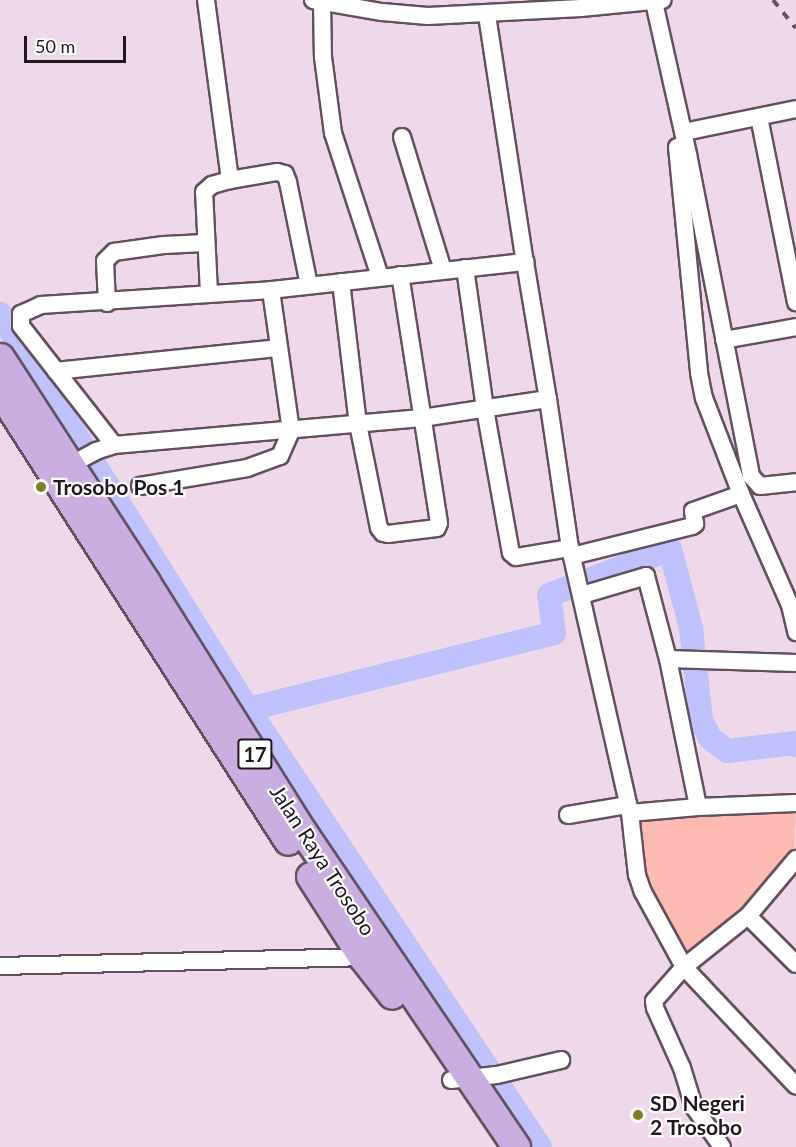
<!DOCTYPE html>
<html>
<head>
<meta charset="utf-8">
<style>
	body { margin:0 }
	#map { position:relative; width:796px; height:1147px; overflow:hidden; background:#eed8e9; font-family:Lato,sans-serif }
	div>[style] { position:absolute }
	.green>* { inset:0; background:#fdbab1 }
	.river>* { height:24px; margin:-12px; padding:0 12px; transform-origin:12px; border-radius:12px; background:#bec1fb }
	.roads { filter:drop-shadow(2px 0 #63505f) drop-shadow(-2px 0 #63505f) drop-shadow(0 2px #63505f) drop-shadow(0 -2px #63505f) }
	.minor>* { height:16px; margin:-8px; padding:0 8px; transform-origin:8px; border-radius:8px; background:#fff }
	.trunk>* { height:27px; margin:-13.5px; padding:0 13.5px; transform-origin:13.5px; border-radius:13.5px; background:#caaee2 }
	.rail>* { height:4px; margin-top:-2px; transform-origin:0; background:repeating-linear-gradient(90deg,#645761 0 8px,transparent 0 16px) }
	.dots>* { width:16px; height:16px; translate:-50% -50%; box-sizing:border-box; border:3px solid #fff; border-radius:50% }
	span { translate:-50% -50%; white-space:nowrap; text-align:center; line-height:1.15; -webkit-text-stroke:4.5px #fff; paint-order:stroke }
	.shield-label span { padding:2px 4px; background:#fff; border:2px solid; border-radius:4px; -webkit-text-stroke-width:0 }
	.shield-label { font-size:20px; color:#1f171d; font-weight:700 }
	.poi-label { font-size:21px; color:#1f171d; font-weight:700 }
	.left { translate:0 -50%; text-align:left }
	.street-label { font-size:21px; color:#1f171d }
	.scale { position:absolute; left:24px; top:36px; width:102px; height:27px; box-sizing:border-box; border:3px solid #1f171d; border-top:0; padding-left:8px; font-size:18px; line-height:21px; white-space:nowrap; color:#1f171d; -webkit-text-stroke:4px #fff; paint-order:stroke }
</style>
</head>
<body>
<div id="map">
	<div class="green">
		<i style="clip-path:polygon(796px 805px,794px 859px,744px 912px,685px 963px,639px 876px,632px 816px)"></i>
	</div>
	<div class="river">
		<i style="left:0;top:314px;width:466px;rotate:57.9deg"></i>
		<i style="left:248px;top:709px;width:526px;rotate:56.31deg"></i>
		<i style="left:248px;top:709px;width:315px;rotate:-13.9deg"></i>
		<i style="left:554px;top:633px;width:38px;rotate:-97deg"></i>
		<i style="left:549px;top:595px;width:129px;rotate:-20.8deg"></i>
		<i style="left:670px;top:549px;width:82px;rotate:75.1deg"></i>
		<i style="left:691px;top:628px;width:93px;rotate:83.8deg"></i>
		<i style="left:701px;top:720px;width:20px;rotate:63deg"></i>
		<i style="left:710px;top:738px;width:21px;rotate:37deg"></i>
		<i style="left:727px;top:751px;width:67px;rotate:-6.8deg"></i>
		<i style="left:794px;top:743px;width:3px;rotate:45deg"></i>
	</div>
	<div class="roads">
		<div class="minor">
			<i style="left:206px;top:0;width:182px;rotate:82.4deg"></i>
			<i style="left:313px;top:0;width:70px;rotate:9.9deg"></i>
			<i style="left:382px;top:12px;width:46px;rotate:5deg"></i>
			<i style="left:428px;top:16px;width:153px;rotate:-3deg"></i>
			<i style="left:581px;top:8px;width:82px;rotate:-5.6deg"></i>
			<i style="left:322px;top:2px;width:55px;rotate:89deg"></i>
			<i style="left:323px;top:57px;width:77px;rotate:82.5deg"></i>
			<i style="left:333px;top:133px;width:151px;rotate:71.9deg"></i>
			<i style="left:654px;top:2px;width:156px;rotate:77.4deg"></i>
			<i style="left:688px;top:154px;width:328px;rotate:78.9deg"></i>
			<i style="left:751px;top:476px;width:13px;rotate:48deg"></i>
			<i style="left:760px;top:486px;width:36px;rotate:-6deg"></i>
			<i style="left:487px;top:15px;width:250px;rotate:81.3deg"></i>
			<i style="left:759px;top:117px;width:189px;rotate:78.7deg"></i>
			<i style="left:684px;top:132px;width:114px;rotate:-11.6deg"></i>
			<i style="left:402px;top:137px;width:139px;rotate:72.9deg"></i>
			<i style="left:677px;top:147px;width:227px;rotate:84.4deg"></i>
			<i style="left:699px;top:373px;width:25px;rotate:79deg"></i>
			<i style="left:704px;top:398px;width:103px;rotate:68.9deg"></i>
			<i style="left:741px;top:494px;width:121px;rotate:66.2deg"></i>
			<i style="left:790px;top:605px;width:28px;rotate:77deg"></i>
			<i style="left:465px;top:268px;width:142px;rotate:81.9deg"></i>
			<i style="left:485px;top:409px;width:146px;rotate:79.8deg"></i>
			<i style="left:511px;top:553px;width:6px;rotate:39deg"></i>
			<i style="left:516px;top:557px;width:55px;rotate:-9.5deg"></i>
			<i style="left:341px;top:282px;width:143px;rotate:83.2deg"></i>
			<i style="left:358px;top:424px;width:106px;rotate:78.6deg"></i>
			<i style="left:379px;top:528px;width:6px;rotate:51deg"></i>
			<i style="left:383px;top:533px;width:5px;rotate:11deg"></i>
			<i style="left:388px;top:534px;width:49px;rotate:-7deg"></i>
			<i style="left:437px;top:528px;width:5px;rotate:-68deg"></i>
			<i style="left:439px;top:523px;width:251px;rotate:-98.9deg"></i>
			<i style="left:209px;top:293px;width:101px;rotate:-92.8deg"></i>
			<i style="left:204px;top:192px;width:11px;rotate:-41deg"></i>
			<i style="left:212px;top:185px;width:19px;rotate:-16deg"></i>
			<i style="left:230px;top:180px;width:48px;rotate:-9.7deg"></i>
			<i style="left:277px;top:172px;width:8px;rotate:14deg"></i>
			<i style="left:285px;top:174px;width:9px;rotate:69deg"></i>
			<i style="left:288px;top:182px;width:105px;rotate:78.5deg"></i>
			<i style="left:107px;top:303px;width:42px;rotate:-92.7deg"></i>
			<i style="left:105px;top:261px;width:13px;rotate:-45deg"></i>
			<i style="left:114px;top:252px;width:50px;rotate:-8deg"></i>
			<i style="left:164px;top:245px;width:41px;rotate:-2.8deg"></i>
			<i style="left:724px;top:340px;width:73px;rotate:-10.2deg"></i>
			<i style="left:56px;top:371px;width:224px;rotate:-5.9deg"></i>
			<i style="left:114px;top:445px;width:151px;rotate:-128deg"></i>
			<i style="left:21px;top:326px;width:12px;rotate:-90deg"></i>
			<i style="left:21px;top:314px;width:22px;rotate:-24deg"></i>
			<i style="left:41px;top:305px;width:230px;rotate:-3.7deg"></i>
			<i style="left:271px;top:290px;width:256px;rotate:-6.3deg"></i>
			<i style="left:525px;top:262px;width:139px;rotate:80.5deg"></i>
			<i style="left:70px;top:465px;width:30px;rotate:-28deg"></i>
			<i style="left:96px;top:451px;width:19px;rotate:-18deg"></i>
			<i style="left:114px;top:445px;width:309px;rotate:-5deg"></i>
			<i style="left:422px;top:418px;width:127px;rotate:-8.6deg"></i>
			<i style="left:548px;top:399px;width:151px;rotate:81.6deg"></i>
			<i style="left:570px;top:548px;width:272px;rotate:77.2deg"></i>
			<i style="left:630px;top:813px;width:62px;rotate:83.6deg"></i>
			<i style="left:637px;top:875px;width:18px;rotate:71deg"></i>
			<i style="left:643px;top:892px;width:85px;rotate:61.3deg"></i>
			<i style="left:684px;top:967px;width:163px;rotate:46.7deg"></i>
			<i style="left:140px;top:486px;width:109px;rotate:-9.5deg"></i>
			<i style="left:247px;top:468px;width:35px;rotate:-20deg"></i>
			<i style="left:280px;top:456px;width:27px;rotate:-66deg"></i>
			<i style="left:291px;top:431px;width:142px;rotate:-98.1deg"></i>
			<i style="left:572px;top:556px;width:124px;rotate:-14deg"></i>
			<i style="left:692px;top:526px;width:4px;rotate:-34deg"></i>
			<i style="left:695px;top:524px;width:13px;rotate:-99deg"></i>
			<i style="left:693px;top:511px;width:51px;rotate:-19.5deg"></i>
			<i style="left:582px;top:595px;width:67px;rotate:-16.5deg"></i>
			<i style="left:646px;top:576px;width:86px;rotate:75.2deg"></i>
			<i style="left:668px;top:659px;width:151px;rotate:78.5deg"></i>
			<i style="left:668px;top:659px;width:128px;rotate:1.8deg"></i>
			<i style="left:630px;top:813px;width:68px;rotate:-5deg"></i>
			<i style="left:698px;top:807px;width:98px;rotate:-2.3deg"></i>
			<i style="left:568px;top:815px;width:61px;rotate:-9.5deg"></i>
			<i style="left:748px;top:916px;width:68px;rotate:45deg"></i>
			<i style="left:0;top:966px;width:362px;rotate:-1.4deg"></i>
			<i style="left:451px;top:1080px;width:46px;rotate:-6.2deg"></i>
			<i style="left:497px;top:1075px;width:66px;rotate:-13.2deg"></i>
			<i style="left:722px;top:1147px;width:49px;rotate:-125deg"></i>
			<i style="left:694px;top:1107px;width:41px;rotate:-107.1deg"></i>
			<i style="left:682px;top:1068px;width:66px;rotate:-114.2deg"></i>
			<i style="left:655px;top:1008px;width:7px;rotate:-98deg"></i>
			<i style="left:654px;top:1001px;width:45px;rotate:-48.6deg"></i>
			<i style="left:684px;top:967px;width:82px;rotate:-38.6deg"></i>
			<i style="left:748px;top:916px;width:75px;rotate:-49.9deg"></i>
		</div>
		<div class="trunk">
			<i style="left:0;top:357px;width:268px;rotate:57deg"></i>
			<i style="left:146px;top:582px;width:295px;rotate:57.9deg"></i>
			<i style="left:303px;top:832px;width:380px;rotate:55.9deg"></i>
			<i style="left:0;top:392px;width:533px;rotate:57.32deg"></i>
			<i style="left:310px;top:876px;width:96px;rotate:57.3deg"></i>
			<i style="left:362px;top:957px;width:48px;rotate:51.7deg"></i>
		</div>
	</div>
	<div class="rail">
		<i style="left:773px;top:0;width:36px;rotate:51deg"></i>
	</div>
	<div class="dots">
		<i style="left:41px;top:487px;background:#827c22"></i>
		<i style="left:638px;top:1115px;background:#827c22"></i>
	</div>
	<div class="shield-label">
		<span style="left:255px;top:754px">17</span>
	</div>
	<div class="poi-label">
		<span class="left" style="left:53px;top:487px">Trosobo Pos 1</span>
		<span class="left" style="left:650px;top:1115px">SD Negeri<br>2 Trosobo</span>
	</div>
	<div class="street-label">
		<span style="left:323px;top:860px;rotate:57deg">Jalan Raya Trosobo</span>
	</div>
	<div class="scale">50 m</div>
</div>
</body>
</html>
